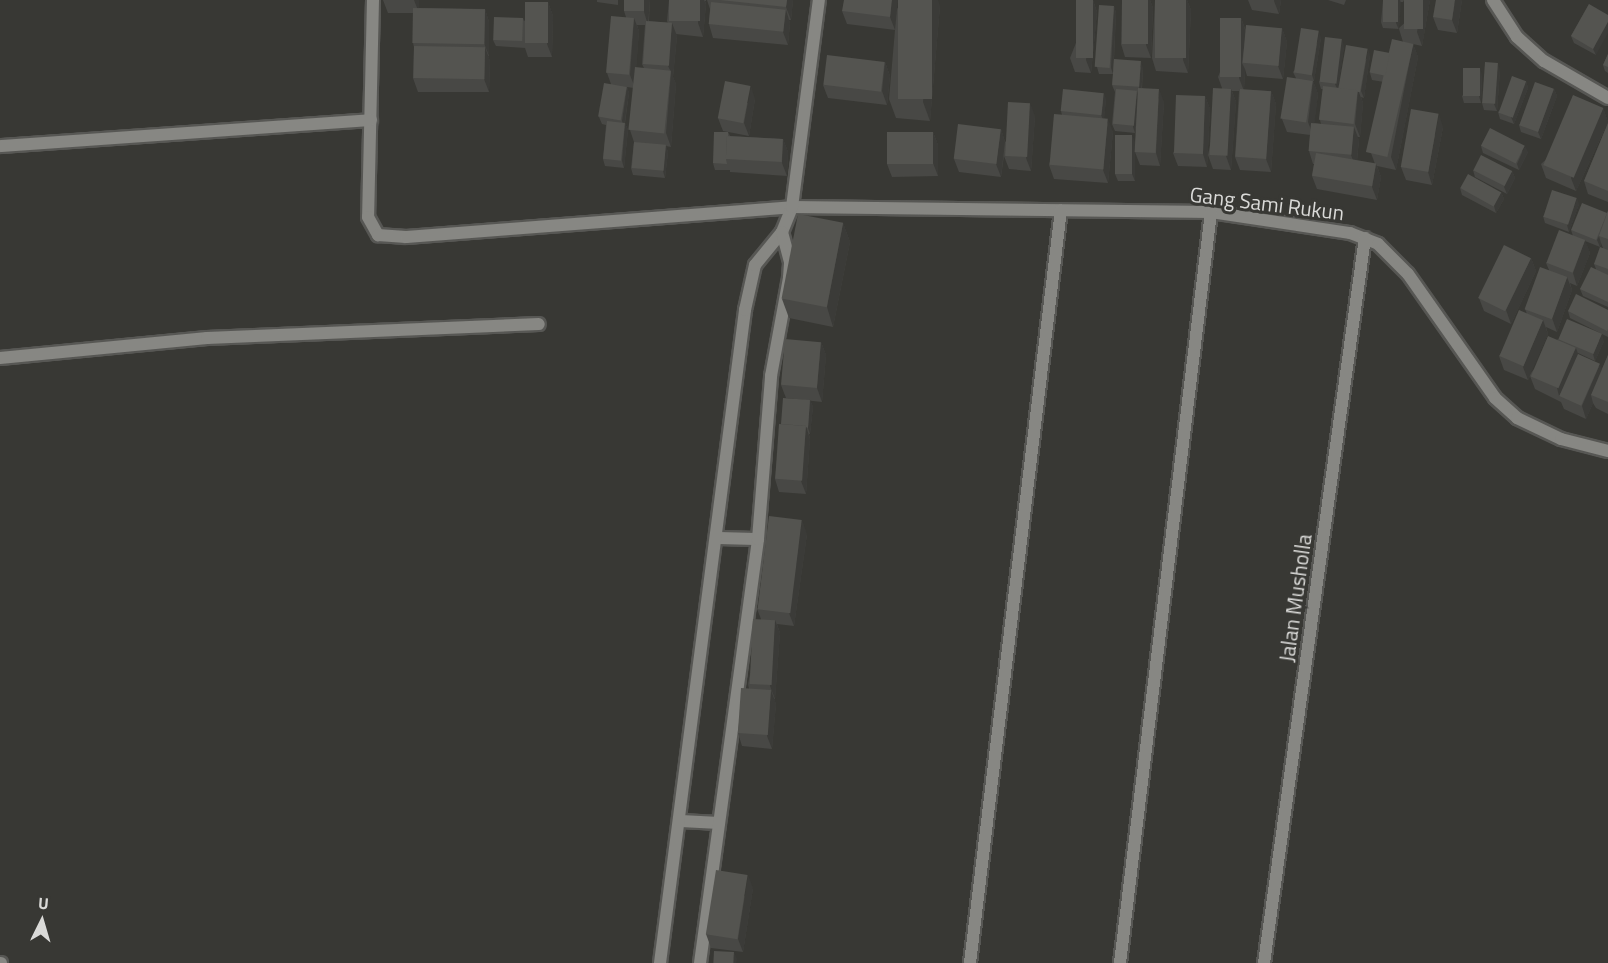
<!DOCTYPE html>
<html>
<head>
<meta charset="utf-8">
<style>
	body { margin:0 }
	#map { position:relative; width:1608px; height:963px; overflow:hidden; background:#383834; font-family:"Titillium Web",sans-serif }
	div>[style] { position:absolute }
	.roads { filter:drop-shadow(2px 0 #575754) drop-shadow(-2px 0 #575754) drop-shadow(0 2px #575754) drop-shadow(0 -2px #575754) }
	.minor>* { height:12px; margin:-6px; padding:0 6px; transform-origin:6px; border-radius:6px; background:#878783 }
	.wall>* { inset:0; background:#484845 }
	.shaded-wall>* { inset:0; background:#3b3b38 }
	.building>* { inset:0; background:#545450; transform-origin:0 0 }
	span { translate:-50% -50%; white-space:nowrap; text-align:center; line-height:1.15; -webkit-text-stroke:6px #383834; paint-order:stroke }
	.street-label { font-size:21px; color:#dadad8 }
	.north { position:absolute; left:12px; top:891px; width:60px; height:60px; -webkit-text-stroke:4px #383834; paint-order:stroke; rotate:5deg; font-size:16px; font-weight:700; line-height:24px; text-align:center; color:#dadad8 }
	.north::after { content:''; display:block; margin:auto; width:21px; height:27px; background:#dadad8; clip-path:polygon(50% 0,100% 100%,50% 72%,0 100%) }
</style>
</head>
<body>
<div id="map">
	<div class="roads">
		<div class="minor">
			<i style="left:373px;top:0;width:217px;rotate:91.3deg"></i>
			<i style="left:368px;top:217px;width:21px;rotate:61deg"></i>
			<i style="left:378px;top:235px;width:28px;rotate:4deg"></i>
			<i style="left:406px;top:237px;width:387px;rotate:-4.4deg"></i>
			<i style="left:792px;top:207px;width:419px;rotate:0.7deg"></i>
			<i style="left:1211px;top:212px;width:141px;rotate:8.6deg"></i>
			<i style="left:1350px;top:233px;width:30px;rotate:21deg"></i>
			<i style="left:1378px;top:244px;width:42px;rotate:45deg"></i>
			<i style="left:1408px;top:274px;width:151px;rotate:54.9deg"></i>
			<i style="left:1495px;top:398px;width:30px;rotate:42deg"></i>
			<i style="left:1517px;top:418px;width:49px;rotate:25.5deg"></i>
			<i style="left:1561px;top:439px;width:49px;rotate:14.3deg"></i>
			<i style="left:1493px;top:0;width:44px;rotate:57deg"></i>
			<i style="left:1517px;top:37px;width:36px;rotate:42deg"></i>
			<i style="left:1544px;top:61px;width:74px;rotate:30deg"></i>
			<i style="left:0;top:146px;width:372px;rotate:-4deg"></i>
			<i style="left:0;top:358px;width:208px;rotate:-5.5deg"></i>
			<i style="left:207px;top:338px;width:332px;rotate:-2.4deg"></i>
			<i style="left:716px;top:538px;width:42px;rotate:1.4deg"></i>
			<i style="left:681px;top:821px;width:38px;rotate:3deg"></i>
			<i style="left:0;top:963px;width:1px"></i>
			<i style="left:660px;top:963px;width:659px;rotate:-82.58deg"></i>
			<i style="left:745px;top:310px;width:46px;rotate:-77.5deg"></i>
			<i style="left:755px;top:265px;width:43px;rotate:-50.7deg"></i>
			<i style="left:782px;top:232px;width:27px;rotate:-68deg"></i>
			<i style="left:792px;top:207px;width:209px;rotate:-82.6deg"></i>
			<i style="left:700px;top:963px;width:428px;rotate:-82.2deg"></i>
			<i style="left:758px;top:539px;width:164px;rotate:-85.4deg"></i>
			<i style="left:771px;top:376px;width:100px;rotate:-79.6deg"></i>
			<i style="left:789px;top:278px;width:16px;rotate:-86deg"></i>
			<i style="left:790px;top:262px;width:31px;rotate:-105deg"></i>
			<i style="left:970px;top:963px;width:758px;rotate:-83.11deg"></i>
			<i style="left:1120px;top:963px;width:756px;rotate:-83.09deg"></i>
			<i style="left:1264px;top:963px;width:732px;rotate:-82.07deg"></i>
		</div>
	</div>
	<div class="wall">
		<i style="clip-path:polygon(383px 0,419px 0,419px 8px,485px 9px,489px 22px,489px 56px,488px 56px,490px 61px,489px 92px,418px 92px,413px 78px,414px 47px,413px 43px,413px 13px,388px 13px)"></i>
		<i style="clip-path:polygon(597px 0,618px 0,618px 5px,597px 2px)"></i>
		<i style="clip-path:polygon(evenodd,650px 0,649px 21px,668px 23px,667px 21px,669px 0,706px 0,706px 1px,705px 1px,706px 4px,703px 37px,676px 34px,677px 36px,673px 77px,676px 84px,671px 147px,666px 146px,668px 152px,665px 178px,633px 175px,631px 168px,634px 142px,630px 130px,634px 88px,627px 87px,629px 93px,625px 123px,628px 130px,624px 168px,605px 166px,603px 159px,606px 125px,602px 124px,599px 117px,611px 84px,607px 73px,626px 17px,624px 11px,650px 0,637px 25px,645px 25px,642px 64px,644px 68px,636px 68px,639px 31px,637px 25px)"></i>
		<i style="clip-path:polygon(707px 0,793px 0,791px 20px,789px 20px,790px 23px,788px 45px,713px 38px,709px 24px,710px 9px)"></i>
		<i style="clip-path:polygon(1093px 0,1097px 12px,1091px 73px,1075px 72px,1070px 58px)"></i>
		<i style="clip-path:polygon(1122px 0,1150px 0,1153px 8px,1151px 58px,1125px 57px,1121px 44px)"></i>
		<i style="clip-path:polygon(1155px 0,1187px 0,1191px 10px,1188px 73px,1156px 71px,1152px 58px)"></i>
		<i style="clip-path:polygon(1248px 0,1281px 0,1279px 14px,1252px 10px)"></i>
		<i style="clip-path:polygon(1328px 0,1346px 0,1344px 5px)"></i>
		<i style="clip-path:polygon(1383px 0,1404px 0,1403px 2px,1400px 2px,1399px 28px,1430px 0,1422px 46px,1413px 44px,1418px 57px,1396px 170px,1377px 166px,1381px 177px,1377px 200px,1317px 189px,1312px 176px,1314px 164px,1313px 164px,1309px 151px,1310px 135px,1287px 132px,1282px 119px,1296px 78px,1293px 72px,1321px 38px,1314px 81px,1313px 81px,1318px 94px,1314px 123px,1321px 124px,1320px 120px,1323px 89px,1321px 89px,1319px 82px,1344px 46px,1338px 88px,1370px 55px,1364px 98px,1361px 97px,1363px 103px,1360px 137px,1357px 137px,1359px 140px,1357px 161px,1375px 164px,1371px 153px,1384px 82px,1372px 80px,1370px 73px,1390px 53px,1403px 42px,1399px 29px,1383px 28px,1381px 22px)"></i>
		<i style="clip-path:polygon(1462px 0,1457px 33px,1438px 30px,1433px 17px)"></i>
		<i style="clip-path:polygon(548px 2px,553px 16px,552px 57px,528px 57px,525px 48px,496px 46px,493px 40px,523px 18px,524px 21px)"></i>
		<i style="clip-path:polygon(1589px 4px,1596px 55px,1574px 43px,1571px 36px)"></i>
		<i style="clip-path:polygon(940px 6px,930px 121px,896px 118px,889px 99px,895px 30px,847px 24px,842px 11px)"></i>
		<i style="clip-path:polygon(1114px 6px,1116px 13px,1114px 59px,1143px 68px,1142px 88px,1164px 102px,1160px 166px,1140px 165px,1135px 152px,1137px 120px,1135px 133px,1115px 131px,1112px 124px,1115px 92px,1112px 85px,1113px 74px,1099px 74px,1097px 67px)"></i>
		<i style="clip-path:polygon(1241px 18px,1246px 31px,1282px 28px,1287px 42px,1283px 79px,1247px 76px,1245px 69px,1244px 90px,1271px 91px,1276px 104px,1271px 172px,1240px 170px,1235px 157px,1239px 91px,1232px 91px,1236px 102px,1231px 170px,1213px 169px,1208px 155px,1222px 88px,1218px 77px)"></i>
		<i style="clip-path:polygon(1608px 54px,1608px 73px,1605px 71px,1603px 65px)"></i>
		<i style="clip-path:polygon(885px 62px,890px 76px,887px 105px,828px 98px,823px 85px)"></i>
		<i style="clip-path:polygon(1500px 70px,1497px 111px,1484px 110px,1482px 103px)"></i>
		<i style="clip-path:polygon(1482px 75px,1481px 103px,1464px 103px,1462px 96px)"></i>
		<i style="clip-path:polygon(1526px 81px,1528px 88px,1514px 124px,1500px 119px,1498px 112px)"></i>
		<i style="clip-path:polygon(1554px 89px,1557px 96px,1541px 139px,1521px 132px,1519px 125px)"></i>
		<i style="clip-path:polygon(1205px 96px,1210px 109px,1207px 167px,1178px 166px,1173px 153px)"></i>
		<i style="clip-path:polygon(755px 99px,749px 136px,723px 131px,718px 118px)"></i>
		<i style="clip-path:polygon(1106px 99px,1104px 118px,1113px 132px,1108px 183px,1054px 179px,1049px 165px,1062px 115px,1061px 111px)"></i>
		<i style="clip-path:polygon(1603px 108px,1608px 122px,1576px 191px,1546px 178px,1541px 164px)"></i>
		<i style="clip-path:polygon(1035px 116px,1031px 171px,1009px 169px,1004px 156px,1005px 148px,1001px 177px,959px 172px,954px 159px,1001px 129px,1005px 142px)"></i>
		<i style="clip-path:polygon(1608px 123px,1608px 202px,1588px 194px,1584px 181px)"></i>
		<i style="clip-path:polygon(1443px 127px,1432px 185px,1406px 180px,1401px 167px)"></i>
		<i style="clip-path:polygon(728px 132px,730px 136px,783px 139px,788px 152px,787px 176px,730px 172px,730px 170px,715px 170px,713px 163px)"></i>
		<i style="clip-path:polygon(933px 132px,938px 145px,938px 176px,892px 177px,887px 164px)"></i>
		<i style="clip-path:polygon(1135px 142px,1135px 181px,1118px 181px,1115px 174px)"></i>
		<i style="clip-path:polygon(1481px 146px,1528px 152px,1519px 170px,1483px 153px)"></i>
		<i style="clip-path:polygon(1473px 170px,1512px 171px,1515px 178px,1507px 194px,1475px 177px)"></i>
		<i style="clip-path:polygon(1460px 188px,1501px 192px,1504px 199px,1496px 213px,1462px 195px)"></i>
		<i style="clip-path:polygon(1579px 204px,1569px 232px,1545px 223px,1543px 216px)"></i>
		<i style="clip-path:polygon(1608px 211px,1608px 307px,1583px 296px,1580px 289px,1596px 269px,1594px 264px,1603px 248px,1601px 243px,1600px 247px,1585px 241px,1590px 253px,1577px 286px,1570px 283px,1572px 290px,1557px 332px,1546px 327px,1548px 334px,1530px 374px,1558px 340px,1557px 339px,1604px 341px,1595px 361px,1578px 353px,1578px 354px,1602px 369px,1608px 355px,1608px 414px,1596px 408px,1593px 403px,1586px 419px,1564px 409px,1561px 402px,1535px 389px,1530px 376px,1528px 380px,1504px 370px,1499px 356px,1527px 314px,1525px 309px,1549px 270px,1546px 263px,1573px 236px,1571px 230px,1607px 213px)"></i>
		<i style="clip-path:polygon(843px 223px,850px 242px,833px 327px,789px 318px,782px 299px)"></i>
		<i style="clip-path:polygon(1531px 258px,1536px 271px,1511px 324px,1484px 311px,1479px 298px)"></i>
		<i style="clip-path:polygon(1608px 310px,1608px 337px,1570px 318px,1568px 311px)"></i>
		<i style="clip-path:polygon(821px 342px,826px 355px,822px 402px,786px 398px,781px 385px)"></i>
		<i style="clip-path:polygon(810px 400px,813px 407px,810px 434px,809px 434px,810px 439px,806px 494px,779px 492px,775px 479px,781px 424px)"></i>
		<i style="clip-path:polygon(807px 534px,794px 626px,777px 624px,780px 633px,775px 699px,774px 699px,776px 704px,772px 749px,742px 746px,738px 733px,749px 689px,748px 684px,761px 619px,757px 609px)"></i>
		<i style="clip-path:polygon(753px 888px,743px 952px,711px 948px,706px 934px)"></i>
	</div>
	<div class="shaded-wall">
		<i style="clip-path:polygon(414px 0,419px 0,419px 13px)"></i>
		<i style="clip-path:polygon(644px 0,650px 0,648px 25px,644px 12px)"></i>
		<i style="clip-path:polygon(700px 0,704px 0,706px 4px,703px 37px,698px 23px)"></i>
		<i style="clip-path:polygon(787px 0,793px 0,791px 20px,786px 7px)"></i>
		<i style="clip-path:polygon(892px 0,898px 0,895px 30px,890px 17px)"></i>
		<i style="clip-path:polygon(932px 0,938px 0,940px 6px,930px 121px,923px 102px)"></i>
		<i style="clip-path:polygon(1093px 0,1097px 12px,1091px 73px,1086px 60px)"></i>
		<i style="clip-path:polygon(1148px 0,1150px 0,1153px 8px,1151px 58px,1146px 45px)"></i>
		<i style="clip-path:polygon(1186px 0,1187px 0,1191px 10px,1188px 73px,1183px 60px)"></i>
		<i style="clip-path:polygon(1274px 0,1281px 0,1279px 14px,1274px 1px)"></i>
		<i style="clip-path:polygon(1398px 0,1400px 0,1401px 3px,1399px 30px,1396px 23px)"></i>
		<i style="clip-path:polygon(1423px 0,1430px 0,1422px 46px,1417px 32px)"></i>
		<i style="clip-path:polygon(1455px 0,1462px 0,1457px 33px,1452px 20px)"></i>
		<i style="clip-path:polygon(548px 2px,553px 16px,552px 57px,547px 44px)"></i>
		<i style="clip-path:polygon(1114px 6px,1116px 13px,1113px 74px,1111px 68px)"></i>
		<i style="clip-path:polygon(485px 9px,489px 22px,489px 56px,484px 43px)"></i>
		<i style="clip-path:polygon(786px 10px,790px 23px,788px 45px,783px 32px)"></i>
		<i style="clip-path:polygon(634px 18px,639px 31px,635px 88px,630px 75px)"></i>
		<i style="clip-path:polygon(1241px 18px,1246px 32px,1242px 63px,1245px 69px,1244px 91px,1239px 78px)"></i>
		<i style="clip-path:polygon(1608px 22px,1608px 33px,1596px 55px,1593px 49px)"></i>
		<i style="clip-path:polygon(672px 23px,677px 36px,673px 77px,676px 84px,671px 147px,666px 133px,671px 72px,668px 66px)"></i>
		<i style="clip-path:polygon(1282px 28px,1287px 42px,1283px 79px,1278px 66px)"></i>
		<i style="clip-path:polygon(1319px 31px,1321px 38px,1314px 81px,1312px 75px)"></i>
		<i style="clip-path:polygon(1342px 39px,1344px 46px,1338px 91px,1335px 84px)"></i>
		<i style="clip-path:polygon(1413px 44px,1418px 57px,1396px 170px,1391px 157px)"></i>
		<i style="clip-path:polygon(485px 47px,490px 61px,489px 92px,484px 79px)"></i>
		<i style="clip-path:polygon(1368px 49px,1370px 55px,1364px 98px,1361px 91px)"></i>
		<i style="clip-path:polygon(1141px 61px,1143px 68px,1141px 95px,1139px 88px)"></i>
		<i style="clip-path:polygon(885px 62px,890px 76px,887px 105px,882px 91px)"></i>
		<i style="clip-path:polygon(1498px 63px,1500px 70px,1497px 111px,1494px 104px)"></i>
		<i style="clip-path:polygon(1480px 68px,1482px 75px,1481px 103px,1479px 96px)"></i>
		<i style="clip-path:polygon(1313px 81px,1318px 94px,1313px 135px,1308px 122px)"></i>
		<i style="clip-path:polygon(1526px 81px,1528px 88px,1514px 124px,1511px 117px)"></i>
		<i style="clip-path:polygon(751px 86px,755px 99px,749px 136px,744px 123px)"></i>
		<i style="clip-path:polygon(627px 87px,629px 93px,624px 127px,622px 121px)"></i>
		<i style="clip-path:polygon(1159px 89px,1164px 102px,1160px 166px,1156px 153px)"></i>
		<i style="clip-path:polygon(1231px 89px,1236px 102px,1231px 170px,1226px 156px)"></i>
		<i style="clip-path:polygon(1554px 89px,1557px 96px,1541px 139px,1538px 132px)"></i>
		<i style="clip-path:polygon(1358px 90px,1363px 103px,1360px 137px,1355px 124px)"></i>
		<i style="clip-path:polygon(1137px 91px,1139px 98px,1135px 133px,1133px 127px)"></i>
		<i style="clip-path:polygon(1271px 91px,1276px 104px,1271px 172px,1266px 159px)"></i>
		<i style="clip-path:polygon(1104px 93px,1106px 99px,1104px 122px,1101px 115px)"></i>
		<i style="clip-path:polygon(1205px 96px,1210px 109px,1207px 167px,1203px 154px)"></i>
		<i style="clip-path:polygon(1030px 103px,1035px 116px,1031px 171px,1026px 158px)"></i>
		<i style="clip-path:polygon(1603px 108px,1608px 122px,1576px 191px,1571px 178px)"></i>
		<i style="clip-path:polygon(1439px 114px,1443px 127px,1432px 185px,1428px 172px)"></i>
		<i style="clip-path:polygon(1108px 119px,1113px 132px,1108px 183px,1103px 170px)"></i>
		<i style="clip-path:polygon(625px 123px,628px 130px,624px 168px,622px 161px)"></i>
		<i style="clip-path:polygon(1354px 127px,1359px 140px,1356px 168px,1351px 155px)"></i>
		<i style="clip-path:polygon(1001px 129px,1005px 142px,1001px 177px,996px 164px)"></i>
		<i style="clip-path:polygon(933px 132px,938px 145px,938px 176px,933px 163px)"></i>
		<i style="clip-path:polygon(1132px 135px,1135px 142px,1135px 181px,1132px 174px)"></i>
		<i style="clip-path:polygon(783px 139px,788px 152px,787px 176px,782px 163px)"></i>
		<i style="clip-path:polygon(666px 145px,668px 152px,665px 178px,663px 171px)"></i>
		<i style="clip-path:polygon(1525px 146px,1528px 152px,1519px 170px,1517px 164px)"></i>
		<i style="clip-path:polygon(1376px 164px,1381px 177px,1377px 200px,1372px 187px)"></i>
		<i style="clip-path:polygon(1512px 171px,1515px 178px,1507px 194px,1504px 187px)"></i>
		<i style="clip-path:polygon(1501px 192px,1504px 199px,1496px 213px,1494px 206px)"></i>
		<i style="clip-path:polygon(1577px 198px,1579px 204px,1569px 232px,1567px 225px)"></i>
		<i style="clip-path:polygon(843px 223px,850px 242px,833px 327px,827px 307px)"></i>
		<i style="clip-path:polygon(1599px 236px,1601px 243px,1600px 247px,1597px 240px)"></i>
		<i style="clip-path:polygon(1585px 240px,1590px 253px,1577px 286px,1573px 273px)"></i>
		<i style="clip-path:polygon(1531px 258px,1536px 271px,1511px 324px,1506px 310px)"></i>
		<i style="clip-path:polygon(1567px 277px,1572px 290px,1557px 332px,1552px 318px)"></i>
		<i style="clip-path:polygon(1543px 320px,1548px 334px,1528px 380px,1523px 367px)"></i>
		<i style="clip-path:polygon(1602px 334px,1604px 341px,1595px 361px,1593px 354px)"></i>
		<i style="clip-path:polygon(821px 342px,826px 355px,822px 402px,817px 388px)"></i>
		<i style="clip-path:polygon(1576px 348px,1581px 362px,1559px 396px,1557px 388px)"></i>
		<i style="clip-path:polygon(1600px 364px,1605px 377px,1591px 395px,1593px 403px,1586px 419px,1582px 406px)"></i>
		<i style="clip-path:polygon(810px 400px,813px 407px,810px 434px,808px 428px)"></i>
		<i style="clip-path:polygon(806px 426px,810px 439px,806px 494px,801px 481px)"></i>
		<i style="clip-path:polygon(802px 520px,807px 534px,794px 626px,789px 613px)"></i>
		<i style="clip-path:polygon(775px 620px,780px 633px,775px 699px,770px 686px)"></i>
		<i style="clip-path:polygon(771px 690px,776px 704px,772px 749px,767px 736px)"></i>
		<i style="clip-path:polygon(748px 875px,753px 888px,743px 952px,738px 939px)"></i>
		<i style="clip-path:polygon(734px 952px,737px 959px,736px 963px,733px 963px)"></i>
	</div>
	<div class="building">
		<i style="left:624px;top:0;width:20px;height:11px"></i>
		<i style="left:669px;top:0;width:31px;height:21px"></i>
		<i style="clip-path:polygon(720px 0,787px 0,786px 7px)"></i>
		<i style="clip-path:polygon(844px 0,892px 0,890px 17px,842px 11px)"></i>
		<i style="left:898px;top:0;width:34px;height:99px"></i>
		<i style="left:1076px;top:0;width:17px;height:58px"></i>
		<i style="left:1122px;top:0;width:26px;height:44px"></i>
		<i style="left:1155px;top:0;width:31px;height:58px"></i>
		<i style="left:1383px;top:0;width:15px;height:22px"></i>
		<i style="left:1404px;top:0;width:19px;height:29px"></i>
		<i style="clip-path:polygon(1436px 0,1455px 0,1452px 20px,1433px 17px)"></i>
		<i style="left:525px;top:2px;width:23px;height:41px"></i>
		<i style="left:711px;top:2px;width:75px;height:22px;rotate:6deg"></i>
		<i style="clip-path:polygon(1589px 4px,1608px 15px,1608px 22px,1593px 49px,1571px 36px)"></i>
		<i style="left:1099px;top:5px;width:15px;height:62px;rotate:4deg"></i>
		<i style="left:413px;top:8px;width:72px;height:35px;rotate:1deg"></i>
		<i style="left:611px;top:16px;width:23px;height:57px;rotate:5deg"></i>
		<i style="left:494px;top:17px;width:29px;height:23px;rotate:2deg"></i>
		<i style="left:1220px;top:18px;width:21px;height:59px"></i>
		<i style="left:646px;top:21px;width:26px;height:43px;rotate:4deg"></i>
		<i style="left:1246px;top:25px;width:36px;height:38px;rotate:5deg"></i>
		<i style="left:1301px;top:28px;width:18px;height:45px;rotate:9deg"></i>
		<i style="left:1325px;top:37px;width:17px;height:45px;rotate:7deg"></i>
		<i style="left:1392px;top:39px;width:22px;height:116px;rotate:13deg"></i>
		<i style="left:1346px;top:45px;width:22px;height:44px;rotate:10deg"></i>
		<i style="left:414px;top:46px;width:71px;height:32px;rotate:1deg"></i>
		<i style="left:1374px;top:50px;width:16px;height:23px;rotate:11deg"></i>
		<i style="clip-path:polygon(1608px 54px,1608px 67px,1603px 65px)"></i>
		<i style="left:827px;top:55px;width:58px;height:30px;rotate:7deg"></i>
		<i style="left:1114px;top:59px;width:27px;height:26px;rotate:4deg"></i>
		<i style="left:1485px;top:62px;width:13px;height:41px;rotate:4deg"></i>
		<i style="left:635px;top:67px;width:36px;height:63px;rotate:6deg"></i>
		<i style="left:1463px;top:68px;width:17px;height:28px"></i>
		<i style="left:1512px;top:76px;width:15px;height:39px;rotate:20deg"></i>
		<i style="left:1287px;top:77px;width:26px;height:42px;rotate:9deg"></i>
		<i style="left:725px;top:81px;width:26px;height:38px;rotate:11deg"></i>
		<i style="left:1535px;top:82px;width:20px;height:46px;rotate:20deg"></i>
		<i style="left:604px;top:83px;width:23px;height:34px;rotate:10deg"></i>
		<i style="left:1323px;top:86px;width:35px;height:34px;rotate:7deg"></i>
		<i style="left:1138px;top:88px;width:21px;height:64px;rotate:3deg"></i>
		<i style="left:1213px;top:88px;width:18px;height:67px;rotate:3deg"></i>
		<i style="left:1063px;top:89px;width:41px;height:22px;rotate:6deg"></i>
		<i style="left:1116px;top:89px;width:21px;height:35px;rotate:5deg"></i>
		<i style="left:1240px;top:89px;width:31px;height:68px;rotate:4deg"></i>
		<i style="left:1176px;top:95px;width:29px;height:58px;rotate:2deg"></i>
		<i style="left:1573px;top:95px;width:33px;height:76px;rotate:23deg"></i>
		<i style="left:1008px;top:102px;width:22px;height:54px;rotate:3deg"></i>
		<i style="left:1411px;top:109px;width:28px;height:59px;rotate:10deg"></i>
		<i style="left:1054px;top:114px;width:54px;height:51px;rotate:5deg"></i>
		<i style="left:607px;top:121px;width:18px;height:38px;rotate:6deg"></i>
		<i style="left:1311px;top:123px;width:43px;height:28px;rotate:5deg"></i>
		<i style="clip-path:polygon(1608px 123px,1608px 191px,1584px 181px)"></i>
		<i style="left:958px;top:124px;width:43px;height:35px;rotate:7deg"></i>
		<i style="left:1490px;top:128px;width:39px;height:20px;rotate:27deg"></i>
		<i style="clip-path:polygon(714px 132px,728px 132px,728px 136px,727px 136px,726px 159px,727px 164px,713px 163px)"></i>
		<i style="left:887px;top:132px;width:46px;height:32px"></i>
		<i style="left:1115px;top:135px;width:17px;height:39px"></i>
		<i style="left:727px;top:136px;width:56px;height:23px;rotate:3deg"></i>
		<i style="left:634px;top:142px;width:32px;height:26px;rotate:5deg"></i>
		<i style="left:1316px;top:153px;width:61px;height:23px;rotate:10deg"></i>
		<i style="left:1481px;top:155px;width:35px;height:17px;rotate:27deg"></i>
		<i style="left:1468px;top:174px;width:38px;height:16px;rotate:29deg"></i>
		<i style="left:1552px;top:190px;width:26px;height:28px;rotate:18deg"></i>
		<i style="left:1582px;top:203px;width:27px;height:29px;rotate:22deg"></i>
		<i style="clip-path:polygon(1608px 211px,1608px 239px,1599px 236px)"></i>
		<i style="left:798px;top:214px;width:46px;height:86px;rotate:11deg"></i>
		<i style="left:1559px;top:230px;width:28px;height:35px;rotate:21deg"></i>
		<i style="left:1504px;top:245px;width:30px;height:59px;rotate:26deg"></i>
		<i style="clip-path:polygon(1600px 247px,1608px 250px,1608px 269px,1594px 264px)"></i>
		<i style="left:1540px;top:267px;width:29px;height:45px;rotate:20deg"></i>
		<i style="clip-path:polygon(1591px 267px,1608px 275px,1608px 302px,1580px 289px)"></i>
		<i style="clip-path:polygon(1576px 294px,1608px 310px,1608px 329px,1607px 331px,1568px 311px)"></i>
		<i style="left:1519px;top:310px;width:26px;height:50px;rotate:23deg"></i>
		<i style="left:1567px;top:319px;width:38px;height:22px;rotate:23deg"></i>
		<i style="left:1548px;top:336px;width:30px;height:44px;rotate:23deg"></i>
		<i style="left:785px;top:339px;width:36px;height:46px;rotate:5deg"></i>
		<i style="left:1578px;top:354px;width:24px;height:46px;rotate:24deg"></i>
		<i style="clip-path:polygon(1608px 355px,1608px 402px,1591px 395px)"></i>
		<i style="clip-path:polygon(783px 398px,810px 400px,808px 428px,806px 427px,806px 426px,781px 424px)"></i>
		<i style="left:779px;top:424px;width:27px;height:55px;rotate:4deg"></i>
		<i style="left:769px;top:516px;width:33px;height:94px;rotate:7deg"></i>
		<i style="left:753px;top:619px;width:22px;height:65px;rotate:3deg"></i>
		<i style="left:741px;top:688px;width:30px;height:45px;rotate:4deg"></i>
		<i style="left:716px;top:870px;width:32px;height:65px;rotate:9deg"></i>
		<i style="left:714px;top:951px;width:20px;height:12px;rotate:3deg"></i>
	</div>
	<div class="street-label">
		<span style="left:1267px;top:203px;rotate:7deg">Gang Sami Rukun</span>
		<span style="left:1295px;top:598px;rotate:-82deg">Jalan Musholla</span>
	</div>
	<div class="north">U</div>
</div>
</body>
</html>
